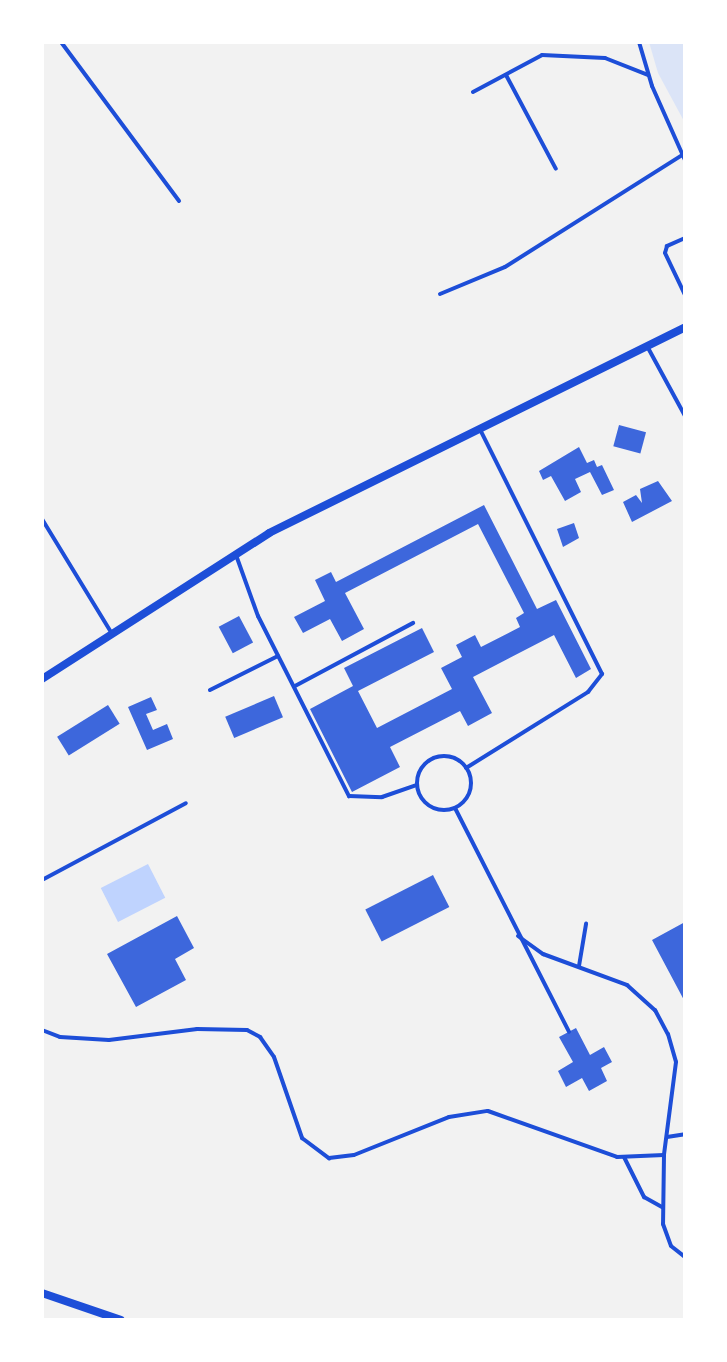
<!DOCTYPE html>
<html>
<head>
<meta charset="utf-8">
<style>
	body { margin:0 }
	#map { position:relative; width:727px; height:1362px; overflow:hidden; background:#f2f2f2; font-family:Helvetica,sans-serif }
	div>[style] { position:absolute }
	.green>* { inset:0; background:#dbe4f7 }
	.water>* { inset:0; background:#bfd3fe; transform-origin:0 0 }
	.building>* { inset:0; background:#3d67dc; transform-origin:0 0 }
	.service>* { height:4px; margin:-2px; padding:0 2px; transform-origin:2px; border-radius:2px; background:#1d4ed8 }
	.service>.ring { margin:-2px; padding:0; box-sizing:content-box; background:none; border:4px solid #1d4ed8; border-radius:50% }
	.minor>* { height:8px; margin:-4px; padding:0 4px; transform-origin:4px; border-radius:4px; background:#1d4ed8 }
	span { translate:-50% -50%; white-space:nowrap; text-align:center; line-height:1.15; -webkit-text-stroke:6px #fff; paint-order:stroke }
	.frame { position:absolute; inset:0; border:44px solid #fff; pointer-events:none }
</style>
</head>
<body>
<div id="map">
	<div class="green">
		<i style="clip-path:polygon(649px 42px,685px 42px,685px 123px,658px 73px)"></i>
	</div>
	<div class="water">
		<i style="left:148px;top:864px;width:38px;height:53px;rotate:63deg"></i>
	</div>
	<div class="building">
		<i style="left:619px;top:425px;width:28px;height:22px;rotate:15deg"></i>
		<i style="clip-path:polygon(579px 447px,587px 463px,594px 460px,597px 467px,602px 465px,614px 490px,602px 495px,590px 472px,575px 479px,581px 492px,565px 501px,551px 476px,543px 480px,539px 471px)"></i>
		<i style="clip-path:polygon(658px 481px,672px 501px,632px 522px,623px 502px,636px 495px,642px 503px,640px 489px)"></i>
		<i style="clip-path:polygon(484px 505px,537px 609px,556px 600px,591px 669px,576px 678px,554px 635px,473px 677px,492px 713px,468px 726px,460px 711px,390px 747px,400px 767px,352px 792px,310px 709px,353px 686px,344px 668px,422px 628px,434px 652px,358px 691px,377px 728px,452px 689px,441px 668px,462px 657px,456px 645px,475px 635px,481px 647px,520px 627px,516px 618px,524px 613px,478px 524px,345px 593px,364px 629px,342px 641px,330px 619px,303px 633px,294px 617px,325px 601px,315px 580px,331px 572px,336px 582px)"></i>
		<i style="clip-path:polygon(574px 523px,579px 538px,563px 547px,557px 529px)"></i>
		<i style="left:239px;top:616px;width:30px;height:23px;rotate:62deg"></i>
		<i style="left:274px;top:696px;width:23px;height:53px;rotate:67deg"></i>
		<i style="clip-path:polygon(151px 697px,157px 710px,146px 714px,153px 730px,167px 724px,173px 739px,147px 750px,128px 707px)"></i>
		<i style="left:108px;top:705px;width:22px;height:60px;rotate:58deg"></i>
		<i style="left:433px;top:875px;width:36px;height:76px;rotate:63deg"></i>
		<i style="clip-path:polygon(177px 916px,194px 948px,175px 959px,186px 980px,136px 1007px,107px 954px)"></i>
		<i style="clip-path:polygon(685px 922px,684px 952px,685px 1002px,652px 940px)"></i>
		<i style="clip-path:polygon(576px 1028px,590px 1055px,604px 1047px,612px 1062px,601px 1068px,607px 1081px,589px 1091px,582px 1078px,566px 1087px,558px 1071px,573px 1062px,559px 1037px)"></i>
	</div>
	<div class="service">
		<i style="left:61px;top:42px;width:198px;rotate:53.4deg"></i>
		<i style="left:639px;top:42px;width:46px;rotate:73.5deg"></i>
		<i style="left:652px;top:86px;width:81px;rotate:66deg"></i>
		<i style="left:506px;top:75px;width:106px;rotate:62deg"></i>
		<i style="left:473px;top:92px;width:78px;rotate:-28.2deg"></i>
		<i style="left:542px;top:55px;width:63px;rotate:2.7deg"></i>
		<i style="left:605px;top:58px;width:46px;rotate:21.6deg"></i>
		<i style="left:685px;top:238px;width:20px;rotate:156deg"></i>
		<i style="left:667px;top:246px;width:7px;rotate:106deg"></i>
		<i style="left:665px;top:253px;width:47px;rotate:64.5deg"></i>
		<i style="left:440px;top:294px;width:70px;rotate:-22.6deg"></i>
		<i style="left:505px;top:267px;width:209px;rotate:-32.3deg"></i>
		<i style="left:647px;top:346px;width:80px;rotate:61.5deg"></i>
		<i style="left:42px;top:519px;width:132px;rotate:58.6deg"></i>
		<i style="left:236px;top:555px;width:65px;rotate:70.2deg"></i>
		<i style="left:258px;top:616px;width:202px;rotate:63.2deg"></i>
		<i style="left:349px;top:796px;width:33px;rotate:2deg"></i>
		<i style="left:382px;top:797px;width:37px;rotate:-19deg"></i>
		<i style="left:295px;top:686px;width:134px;rotate:-28.1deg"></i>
		<i style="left:210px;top:690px;width:76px;rotate:-26.6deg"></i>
		<i class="ring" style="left:417px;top:756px;width:50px;height:50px"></i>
		<i style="left:466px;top:768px;width:144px;rotate:-31.9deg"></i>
		<i style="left:588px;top:692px;width:23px;rotate:-52deg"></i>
		<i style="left:602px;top:674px;width:274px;rotate:-116.5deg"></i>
		<i style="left:455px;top:808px;width:251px;rotate:63deg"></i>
		<i style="left:42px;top:880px;width:163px;rotate:-28.1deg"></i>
		<i style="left:518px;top:936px;width:31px;rotate:36deg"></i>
		<i style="left:543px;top:954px;width:90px;rotate:20.3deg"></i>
		<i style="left:627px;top:985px;width:38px;rotate:42deg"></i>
		<i style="left:655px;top:1010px;width:27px;rotate:62deg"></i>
		<i style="left:668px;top:1034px;width:29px;rotate:74deg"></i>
		<i style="left:676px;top:1062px;width:94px;rotate:97.4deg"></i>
		<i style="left:664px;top:1155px;width:69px;rotate:90.8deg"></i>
		<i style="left:663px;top:1224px;width:23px;rotate:70deg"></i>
		<i style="left:671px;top:1246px;width:18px;rotate:38deg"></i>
		<i style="left:579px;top:966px;width:43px;rotate:-80.5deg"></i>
		<i style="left:42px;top:1030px;width:19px;rotate:21deg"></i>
		<i style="left:60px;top:1037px;width:49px;rotate:3.5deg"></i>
		<i style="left:109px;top:1040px;width:89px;rotate:-7.1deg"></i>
		<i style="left:197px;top:1029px;width:50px;rotate:1.1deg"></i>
		<i style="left:247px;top:1030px;width:15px;rotate:28deg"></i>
		<i style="left:260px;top:1037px;width:24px;rotate:55deg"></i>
		<i style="left:274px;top:1057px;width:86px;rotate:70.9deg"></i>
		<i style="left:302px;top:1138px;width:34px;rotate:37deg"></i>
		<i style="left:329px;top:1158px;width:25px;rotate:-7deg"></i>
		<i style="left:354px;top:1155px;width:102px;rotate:-21.8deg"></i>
		<i style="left:449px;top:1117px;width:39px;rotate:-9deg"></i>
		<i style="left:488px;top:1111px;width:137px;rotate:19.6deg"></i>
		<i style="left:617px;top:1157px;width:47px;rotate:-2.4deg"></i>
		<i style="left:667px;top:1137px;width:18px;rotate:-9deg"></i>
		<i style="left:624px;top:1157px;width:45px;rotate:63.4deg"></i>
		<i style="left:644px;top:1197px;width:21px;rotate:29deg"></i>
	</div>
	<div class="minor">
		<i style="left:42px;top:679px;width:270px;rotate:-32.7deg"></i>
		<i style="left:269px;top:533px;width:464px;rotate:-26.3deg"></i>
		<i style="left:42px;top:1293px;width:83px;rotate:18.9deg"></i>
	</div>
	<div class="frame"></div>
</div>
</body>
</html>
